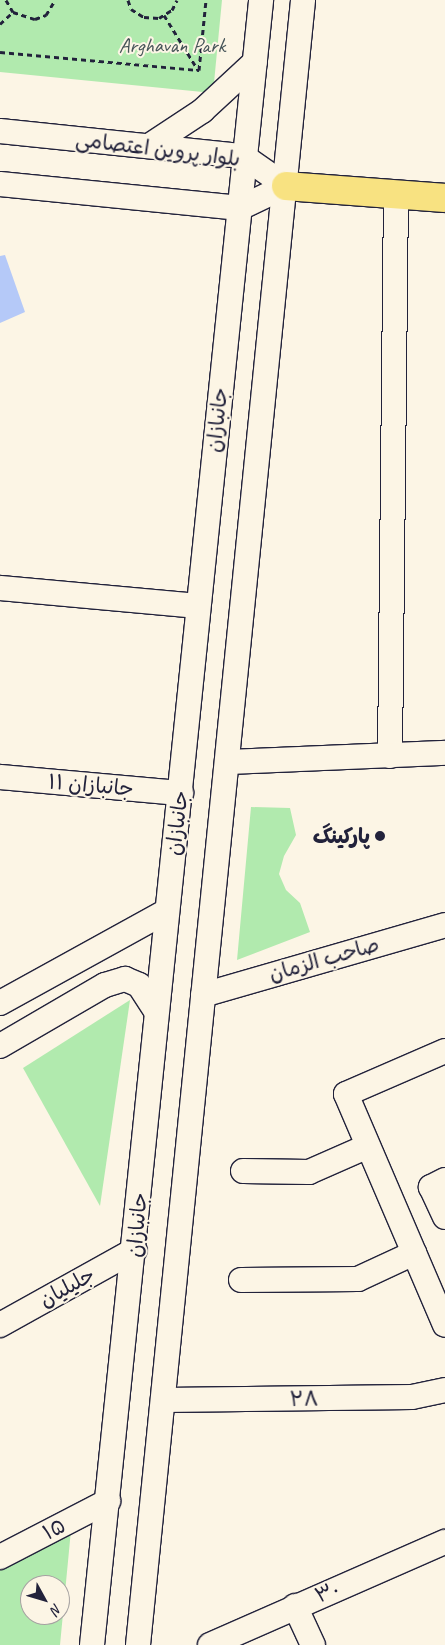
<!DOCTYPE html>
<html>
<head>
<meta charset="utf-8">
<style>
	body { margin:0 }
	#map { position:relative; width:445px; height:1645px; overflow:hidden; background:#fcf5e5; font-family:Caveat,"Playpen Sans Arabic",sans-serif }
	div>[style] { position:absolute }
	.green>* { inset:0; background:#b1eaae }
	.building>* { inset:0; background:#b5c9f8 }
	.path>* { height:3px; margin-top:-1.5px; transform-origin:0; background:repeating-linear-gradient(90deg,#22223b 0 5px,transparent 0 9px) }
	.roads { filter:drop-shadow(1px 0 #22223b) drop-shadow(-1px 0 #22223b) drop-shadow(0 1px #22223b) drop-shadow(0 -1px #22223b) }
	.minor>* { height:24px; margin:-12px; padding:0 12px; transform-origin:12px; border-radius:12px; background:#fcf5e5 }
	.major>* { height:28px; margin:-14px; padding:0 14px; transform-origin:14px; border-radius:14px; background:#f8e281 }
	.dots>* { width:14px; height:14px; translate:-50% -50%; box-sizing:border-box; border:2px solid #fcf5e5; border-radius:50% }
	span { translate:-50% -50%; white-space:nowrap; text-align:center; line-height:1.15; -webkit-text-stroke:4px #fcf5e5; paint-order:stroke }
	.park-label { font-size:21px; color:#465458 }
	.street-label { font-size:21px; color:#22223b }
	.poi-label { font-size:21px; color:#22223b; font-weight:700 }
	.right { translate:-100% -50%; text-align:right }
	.north { position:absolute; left:20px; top:1575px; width:50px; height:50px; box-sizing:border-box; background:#fcf5e5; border:1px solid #a5a1a1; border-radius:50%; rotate:129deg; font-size:14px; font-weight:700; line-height:20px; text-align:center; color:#22223b }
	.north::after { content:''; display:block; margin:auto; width:18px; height:22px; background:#22223b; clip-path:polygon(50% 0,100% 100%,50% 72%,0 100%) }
</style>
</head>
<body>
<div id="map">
	<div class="green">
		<i style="clip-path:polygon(0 0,222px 0,213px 93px,0 72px)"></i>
		<i style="clip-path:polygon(251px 807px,290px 808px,296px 835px,284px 856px,279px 874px,286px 890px,300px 903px,310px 932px,237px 960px)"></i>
		<i style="clip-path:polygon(130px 1000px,100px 1206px,23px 1068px)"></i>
		<i style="clip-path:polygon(evenodd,71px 1530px,60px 1645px,0 1645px,0 1569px,71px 1530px,30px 1585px,60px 1585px,60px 1615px,30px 1615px,30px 1585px)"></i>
	</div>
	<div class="building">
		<i style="clip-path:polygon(5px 255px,25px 312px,0 323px,0 256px)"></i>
	</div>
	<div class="path">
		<i style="left:6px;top:0;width:14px;rotate:60deg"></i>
		<i style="left:13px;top:12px;width:23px;rotate:18deg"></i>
		<i style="left:35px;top:19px;width:12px;rotate:-20deg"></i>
		<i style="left:46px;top:15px;width:17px;rotate:-59deg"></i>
		<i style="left:128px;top:0;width:9px;rotate:72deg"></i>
		<i style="left:131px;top:9px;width:15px;rotate:32deg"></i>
		<i style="left:144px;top:17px;width:15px;rotate:4deg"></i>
		<i style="left:159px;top:18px;width:15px;rotate:-32deg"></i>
		<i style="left:172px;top:10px;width:11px;rotate:-63deg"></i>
		<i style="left:164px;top:15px;width:65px;rotate:58.3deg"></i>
		<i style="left:0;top:24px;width:18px;rotate:-43deg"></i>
		<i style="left:0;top:52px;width:200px;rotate:5.2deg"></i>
		<i style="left:199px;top:70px;width:70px;rotate:-84.3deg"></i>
	</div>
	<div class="roads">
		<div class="minor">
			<i style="left:0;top:131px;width:244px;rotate:5.9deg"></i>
			<i style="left:243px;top:156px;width:52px;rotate:34.9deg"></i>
			<i style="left:286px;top:186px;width:51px;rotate:154.4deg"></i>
			<i style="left:240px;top:208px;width:241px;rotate:-174.3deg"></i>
			<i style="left:149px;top:146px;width:64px;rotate:-33.4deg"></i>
			<i style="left:202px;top:111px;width:72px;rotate:-42.8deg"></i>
			<i style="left:0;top:588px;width:198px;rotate:5.2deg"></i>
			<i style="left:390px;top:756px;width:563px;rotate:-89.39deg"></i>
			<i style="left:229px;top:762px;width:216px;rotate:-2.4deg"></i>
			<i style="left:0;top:777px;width:182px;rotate:5.1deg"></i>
			<i style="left:203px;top:995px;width:252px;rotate:-16.1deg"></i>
			<i style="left:0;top:1003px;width:188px;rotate:-28.9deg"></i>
			<i style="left:0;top:1046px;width:121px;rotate:-30.2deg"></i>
			<i style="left:105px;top:985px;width:21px;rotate:-17deg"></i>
			<i style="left:125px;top:979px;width:15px;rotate:23deg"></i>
			<i style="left:139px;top:985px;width:31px;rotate:57deg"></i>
			<i style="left:445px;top:1051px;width:108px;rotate:156.5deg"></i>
			<i style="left:346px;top:1094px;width:251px;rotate:66.8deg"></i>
			<i style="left:243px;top:1171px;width:66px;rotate:0.9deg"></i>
			<i style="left:309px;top:1172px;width:64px;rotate:-23.8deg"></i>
			<i style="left:445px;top:1180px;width:16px;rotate:153deg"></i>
			<i style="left:431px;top:1187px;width:33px;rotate:65deg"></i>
			<i style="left:241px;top:1280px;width:117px;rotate:-0.5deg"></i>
			<i style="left:358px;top:1279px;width:62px;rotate:-24.9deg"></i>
			<i style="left:0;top:1325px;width:154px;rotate:-29.1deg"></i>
			<i style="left:163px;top:1400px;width:249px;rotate:-0.7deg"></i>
			<i style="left:412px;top:1397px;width:34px;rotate:-12deg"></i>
			<i style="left:0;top:1557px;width:122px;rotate:-27.4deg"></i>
			<i style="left:295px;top:1606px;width:43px;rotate:65.2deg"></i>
			<i style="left:92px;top:1645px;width:1654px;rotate:-84.13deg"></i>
			<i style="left:138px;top:1645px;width:1653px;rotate:-84.27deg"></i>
			<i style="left:210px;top:1645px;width:257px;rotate:-23.7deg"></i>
		</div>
		<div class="major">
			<i style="left:286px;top:186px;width:159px;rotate:4.3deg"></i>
		</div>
	</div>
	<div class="dots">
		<i style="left:380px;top:836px;background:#22223b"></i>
	</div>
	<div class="park-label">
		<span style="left:172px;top:45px">Arghavan Park</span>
	</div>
	<div class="street-label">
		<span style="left:158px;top:149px;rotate:7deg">بلوار پروین اعتصامی</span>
		<span style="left:217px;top:420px;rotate:-84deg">جانبازان</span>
		<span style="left:91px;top:785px;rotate:5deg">۱۱ جانبازان</span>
		<span style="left:177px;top:823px;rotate:-83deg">جانبازان</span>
		<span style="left:324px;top:959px;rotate:-16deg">صاحب الزمان</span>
		<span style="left:137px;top:1225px;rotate:-85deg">جانبازان</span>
		<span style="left:67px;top:1287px;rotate:-29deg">جلیلیان</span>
		<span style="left:304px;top:1399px;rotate:-1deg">۲۸</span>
		<span style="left:54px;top:1529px;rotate:-27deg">۱۵</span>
		<span style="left:327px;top:1592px;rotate:-23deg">۳۰</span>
	</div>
	<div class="poi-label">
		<span class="right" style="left:370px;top:836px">پارکینگ</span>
	</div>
	<div class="north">N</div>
</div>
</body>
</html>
